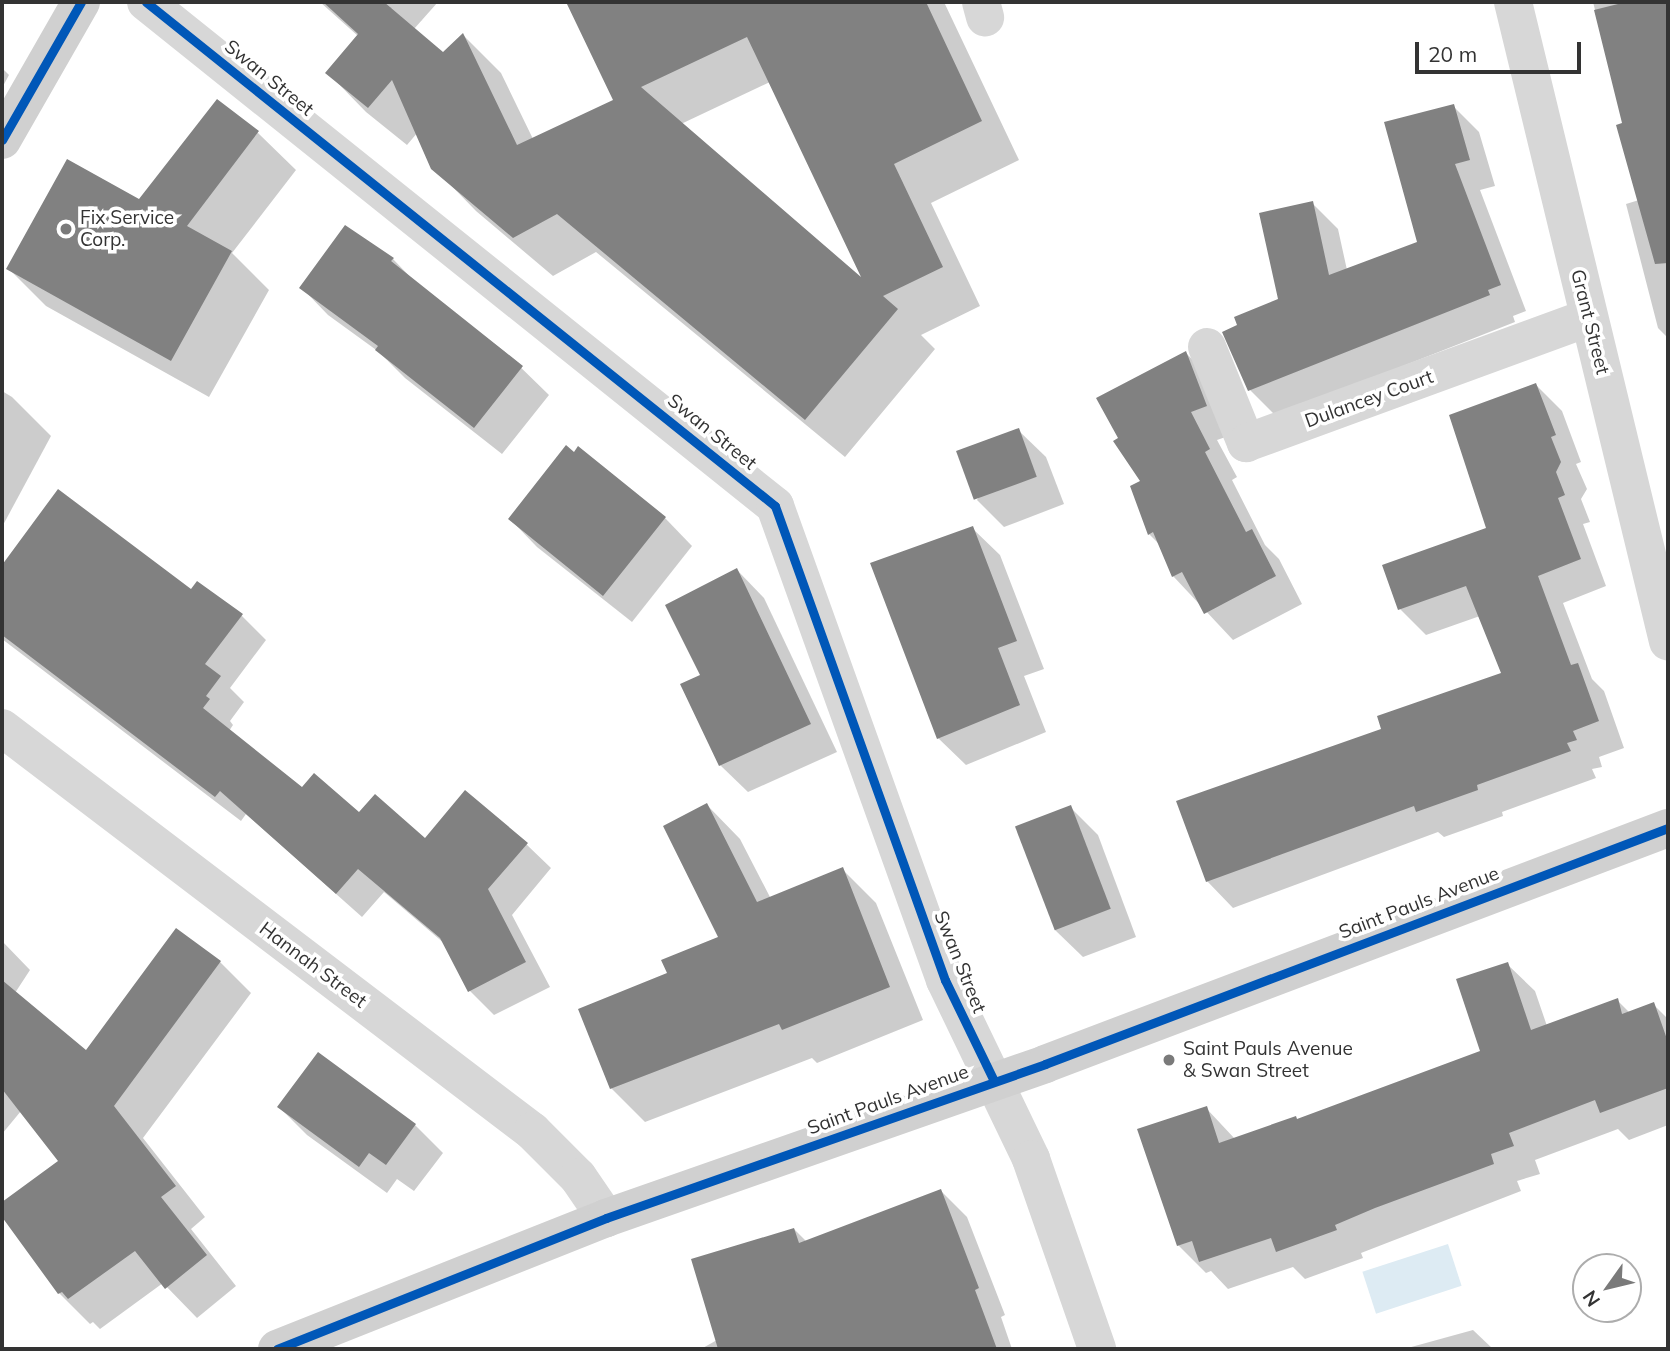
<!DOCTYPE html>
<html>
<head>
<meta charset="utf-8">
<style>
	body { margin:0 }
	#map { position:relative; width:1670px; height:1351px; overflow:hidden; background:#fff; font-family:Mulish,sans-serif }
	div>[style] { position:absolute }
	.water>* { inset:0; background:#ddebf3; transform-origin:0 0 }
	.shadow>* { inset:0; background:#0003 }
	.building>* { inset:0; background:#818181; transform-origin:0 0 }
	.minor>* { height:38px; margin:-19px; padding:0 19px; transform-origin:19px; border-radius:19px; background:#d7d7d7 }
	.secondary>* { height:38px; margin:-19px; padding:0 19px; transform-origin:19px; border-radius:19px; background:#d0d0d0 }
	.cycleway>* { height:9px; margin:-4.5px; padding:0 4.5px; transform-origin:4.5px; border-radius:4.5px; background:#0057b8 }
	.dots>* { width:19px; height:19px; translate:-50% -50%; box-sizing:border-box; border:4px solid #fff; border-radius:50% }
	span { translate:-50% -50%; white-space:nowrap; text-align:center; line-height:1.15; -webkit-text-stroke:7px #fff; paint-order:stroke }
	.street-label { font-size:19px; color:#333 }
	.poi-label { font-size:19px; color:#333 }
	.left { translate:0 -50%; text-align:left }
	.frame { position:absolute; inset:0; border:4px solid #333; pointer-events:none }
	.north { position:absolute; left:1572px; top:1253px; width:70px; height:70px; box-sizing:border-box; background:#fff; border:2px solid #adadad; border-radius:50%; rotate:236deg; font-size:19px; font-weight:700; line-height:28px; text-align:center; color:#333 }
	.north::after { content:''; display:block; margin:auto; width:24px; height:32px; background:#7a7a7a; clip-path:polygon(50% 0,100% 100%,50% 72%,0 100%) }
	.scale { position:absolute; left:1415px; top:42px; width:166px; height:32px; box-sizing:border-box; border:4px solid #333; border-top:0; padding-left:9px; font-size:21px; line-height:24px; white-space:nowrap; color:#333; -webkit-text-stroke:5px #fff; paint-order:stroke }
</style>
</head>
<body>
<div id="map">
	<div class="water">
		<i style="left:1448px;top:1244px;width:44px;height:90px;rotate:72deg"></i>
	</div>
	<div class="shadow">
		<i style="clip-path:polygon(evenodd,320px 2px,438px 2px,414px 29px,443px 55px,463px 35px,501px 73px,533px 139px,615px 100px,570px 5px,578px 2px,944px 2px,1019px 160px,931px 203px,980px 306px,921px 335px,935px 349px,845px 457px,596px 252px,553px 276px,476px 211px,437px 171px,418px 132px,407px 145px,366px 112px,328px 73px,358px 36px,320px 2px,770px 82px,866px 284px,681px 124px,770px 82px)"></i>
		<i style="clip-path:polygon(1593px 2px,1668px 2px,1668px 338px,1658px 328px,1626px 204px,1639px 200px,1624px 124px)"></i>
		<i style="clip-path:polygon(2px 68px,9px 75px,2px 88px)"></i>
		<i style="clip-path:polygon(217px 101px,258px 133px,296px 170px,232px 253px,269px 290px,209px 397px,46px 306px,9px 269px,140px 201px)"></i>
		<i style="clip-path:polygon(1453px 106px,1479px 132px,1495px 186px,1480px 190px,1526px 311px,1513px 316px,1515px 322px,1276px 416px,1250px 390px,1312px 203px,1338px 229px,1347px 270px,1419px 243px)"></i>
		<i style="clip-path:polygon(393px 259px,416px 283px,505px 352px,549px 395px,502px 454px,405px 378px,379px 352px,328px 315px,301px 287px)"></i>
		<i style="clip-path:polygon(1186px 353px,1213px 381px,1234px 434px,1217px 440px,1237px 477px,1232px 480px,1265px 545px,1279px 559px,1302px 604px,1233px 640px,1173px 576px,1160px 545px,1149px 534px,1142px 481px)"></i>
		<i style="clip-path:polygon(1536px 385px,1562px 411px,1581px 462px,1576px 464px,1587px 489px,1581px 499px,1590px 522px,1583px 524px,1606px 586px,1563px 603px,1592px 679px,1604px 691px,1624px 748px,1599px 757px,1602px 767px,1592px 769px,1596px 778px,1502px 812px,1503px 816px,1444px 837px,1438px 832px,1233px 908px,1207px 881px,1383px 730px,1503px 674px,1480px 616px,1426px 635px,1400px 609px,1488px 529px)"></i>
		<i style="clip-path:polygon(2px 391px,12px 397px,51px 436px,2px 527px)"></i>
		<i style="clip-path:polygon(1018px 430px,1046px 457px,1064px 504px,1004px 527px,977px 500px)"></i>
		<i style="clip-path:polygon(578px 449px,665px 518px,692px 546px,632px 622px,537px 547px,510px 519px)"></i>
		<i style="clip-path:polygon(59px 491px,191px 591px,242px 616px,266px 640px,230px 688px,244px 702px,230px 721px,233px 725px,229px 731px,302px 789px,425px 840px,526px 844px,551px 868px,512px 915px,550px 987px,494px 1015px,470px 991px,445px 944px,384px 892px,362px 917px,246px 814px,241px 821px,2px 639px,2px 568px)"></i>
		<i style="clip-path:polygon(972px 528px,1000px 555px,1044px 669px,1024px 676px,1046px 732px,966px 765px,938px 738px)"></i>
		<i style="clip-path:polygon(737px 570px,764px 598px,837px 752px,748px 792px,720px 765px)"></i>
		<i style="clip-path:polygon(707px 805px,740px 839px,771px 899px,843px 870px,876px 903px,923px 1020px,817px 1063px,812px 1058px,645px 1122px,611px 1088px,670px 974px,720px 938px)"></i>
		<i style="clip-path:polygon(1070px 807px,1098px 835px,1136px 937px,1083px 957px,1055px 930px)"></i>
		<i style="clip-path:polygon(2px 941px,30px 970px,15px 993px,86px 1052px,220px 962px,251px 993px,143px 1138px,205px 1217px,191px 1229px,236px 1286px,197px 1318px,163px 1283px,100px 1329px,93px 1322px,90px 1324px,59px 1293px,2px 1214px,2px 1204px,60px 1161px,21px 1111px,2px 1134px)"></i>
		<i style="clip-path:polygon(1507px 964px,1535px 991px,1547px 1026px,1617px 1000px,1630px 1013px,1653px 1004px,1668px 1019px,1668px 1125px,1629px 1140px,1618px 1129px,1535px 1160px,1540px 1174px,1517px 1181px,1521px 1191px,1361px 1253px,1363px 1258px,1305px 1279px,1293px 1267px,1228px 1289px,1211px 1271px,1206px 1273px,1178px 1245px,1206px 1108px,1235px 1139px,1298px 1121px,1483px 1052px)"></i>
		<i style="clip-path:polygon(318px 1055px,415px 1125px,443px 1153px,414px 1191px,397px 1179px,387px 1193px,307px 1135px,279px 1107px)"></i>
		<i style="clip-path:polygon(941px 1191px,967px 1217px,1005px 1315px,1001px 1317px,1012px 1349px,701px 1349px,717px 1340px,794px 1229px,807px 1242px)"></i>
		<i style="clip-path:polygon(1473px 1330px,1493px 1349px,1404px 1349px)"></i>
	</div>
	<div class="building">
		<i style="clip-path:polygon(evenodd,323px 2px,384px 2px,443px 52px,463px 33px,517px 145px,613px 100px,566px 2px,926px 2px,982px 121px,894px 164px,943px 267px,883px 296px,898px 309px,805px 420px,557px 214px,513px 238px,431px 169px,392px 80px,368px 108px,325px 73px,358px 34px,323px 2px,747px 37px,861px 277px,641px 87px,747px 37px)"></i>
		<i style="clip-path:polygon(1626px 2px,1668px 2px,1668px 263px,1655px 264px,1616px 125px,1622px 123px,1594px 10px)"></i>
		<i style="clip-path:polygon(217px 99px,259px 131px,187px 226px,232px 251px,171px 361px,6px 269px,67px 159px,139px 199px)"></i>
		<i style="clip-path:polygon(1454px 104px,1470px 160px,1455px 164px,1501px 285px,1488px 290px,1490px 295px,1248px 391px,1222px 332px,1237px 325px,1234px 317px,1278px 299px,1259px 213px,1313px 201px,1329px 275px,1417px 242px,1384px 122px)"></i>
		<i style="clip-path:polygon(345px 225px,394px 258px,391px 261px,523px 366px,474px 428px,375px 350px,378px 346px,299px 288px)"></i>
		<i style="clip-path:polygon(1186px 351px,1207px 406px,1191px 412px,1210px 449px,1205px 452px,1246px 532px,1252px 529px,1276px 576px,1204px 614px,1182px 572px,1172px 577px,1153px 532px,1148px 535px,1130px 486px,1140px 481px,1113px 441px,1118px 438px,1096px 398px)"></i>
		<i style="clip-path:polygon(1536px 383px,1556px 435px,1551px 437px,1561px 462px,1556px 472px,1565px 495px,1558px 498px,1581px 559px,1538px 576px,1571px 665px,1578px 663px,1599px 721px,1573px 731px,1577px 740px,1567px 743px,1571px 751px,1477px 785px,1478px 790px,1416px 812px,1414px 806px,1206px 882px,1176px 801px,1381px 729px,1377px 716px,1501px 673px,1466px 586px,1398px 610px,1382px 565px,1486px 528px,1449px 415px)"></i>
		<i style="left:1019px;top:428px;width:52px;height:67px;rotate:70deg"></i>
		<i style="clip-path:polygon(566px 445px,574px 452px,578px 446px,666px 517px,603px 596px,508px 519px)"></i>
		<i style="clip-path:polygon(58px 489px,191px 589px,197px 581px,243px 614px,205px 664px,221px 676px,206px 696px,210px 699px,203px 708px,302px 787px,314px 773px,359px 812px,375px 794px,425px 838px,465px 790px,528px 843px,488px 889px,526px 962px,468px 992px,440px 938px,358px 869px,336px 894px,220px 791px,215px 797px,2px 635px,2px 565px)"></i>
		<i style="clip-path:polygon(973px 526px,1017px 641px,998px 648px,1020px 705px,937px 739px,870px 563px)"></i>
		<i style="clip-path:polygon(737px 568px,811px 724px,719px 766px,680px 684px,700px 675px,665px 605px)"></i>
		<i style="clip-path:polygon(707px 803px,757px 902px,843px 867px,890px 987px,782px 1030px,779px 1024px,610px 1089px,578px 1009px,667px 973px,661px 960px,718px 937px,663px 826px)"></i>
		<i style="left:1071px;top:805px;width:111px;height:60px;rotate:69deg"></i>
		<i style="clip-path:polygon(176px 928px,221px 961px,114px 1106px,176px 1186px,161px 1197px,207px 1255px,165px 1289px,135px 1251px,68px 1299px,62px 1292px,58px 1294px,2px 1217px,2px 1202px,58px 1161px,2px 1089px,2px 980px,86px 1050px)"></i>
		<i style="clip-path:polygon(1508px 962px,1531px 1030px,1618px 998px,1622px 1014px,1654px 1002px,1668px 1042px,1668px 1088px,1600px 1113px,1595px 1100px,1509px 1133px,1514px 1146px,1491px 1154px,1494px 1164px,1375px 1208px,1335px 1225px,1337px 1230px,1276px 1252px,1271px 1238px,1199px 1262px,1192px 1241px,1177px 1246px,1137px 1129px,1207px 1106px,1219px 1143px,1296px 1116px,1297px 1119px,1480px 1051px,1456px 979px)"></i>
		<i style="clip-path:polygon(318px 1052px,416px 1124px,386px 1165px,369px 1153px,359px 1167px,277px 1107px)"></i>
		<i style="clip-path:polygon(941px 1189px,979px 1288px,975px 1290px,997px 1349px,718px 1349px,691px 1259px,794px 1228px,799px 1243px)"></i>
	</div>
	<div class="minor">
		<i style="left:146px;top:2px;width:806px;rotate:38.7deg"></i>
		<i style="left:775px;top:506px;width:504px;rotate:70.27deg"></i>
		<i style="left:945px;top:980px;width:199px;rotate:64.3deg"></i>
		<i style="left:1031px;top:1159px;width:201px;rotate:70.8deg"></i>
		<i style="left:981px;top:2px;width:16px;rotate:75deg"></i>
		<i style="left:1513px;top:2px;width:658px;rotate:76.37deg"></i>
		<i style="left:1207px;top:347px;width:104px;rotate:67.9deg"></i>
		<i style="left:1246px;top:443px;width:364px;rotate:-20.1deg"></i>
		<i style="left:2px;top:728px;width:666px;rotate:37.25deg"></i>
		<i style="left:532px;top:1131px;width:65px;rotate:45deg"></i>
		<i style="left:578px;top:1177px;width:50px;rotate:55.7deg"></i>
	</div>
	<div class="secondary">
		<i style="left:2px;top:140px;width:159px;rotate:-60.2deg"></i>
		<i style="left:277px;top:1349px;width:354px;rotate:-21.7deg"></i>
		<i style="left:606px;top:1218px;width:465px;rotate:-19.3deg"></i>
		<i style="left:1045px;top:1064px;width:666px;rotate:-20.75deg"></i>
	</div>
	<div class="cycleway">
		<i style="left:146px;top:2px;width:806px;rotate:38.7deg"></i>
		<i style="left:775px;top:506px;width:504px;rotate:70.27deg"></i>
		<i style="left:945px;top:980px;width:112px;rotate:64.1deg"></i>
		<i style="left:2px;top:140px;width:159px;rotate:-60.2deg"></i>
		<i style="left:277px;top:1349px;width:354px;rotate:-21.7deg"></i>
		<i style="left:606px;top:1218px;width:465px;rotate:-19.3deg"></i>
		<i style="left:1045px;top:1064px;width:666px;rotate:-20.75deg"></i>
	</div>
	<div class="dots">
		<i style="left:66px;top:229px;background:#7a7a7a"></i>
		<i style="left:1169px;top:1060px;background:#7a7a7a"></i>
	</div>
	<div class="street-label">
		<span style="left:269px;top:78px;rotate:39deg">Swan Street</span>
		<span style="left:1590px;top:322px;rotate:76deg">Grant Street</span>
		<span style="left:1369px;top:399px;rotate:-20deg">Dulancey Court</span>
		<span style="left:712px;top:432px;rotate:39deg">Swan Street</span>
		<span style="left:1419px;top:903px;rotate:-21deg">Saint Pauls Avenue</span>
		<span style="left:960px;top:962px;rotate:68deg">Swan Street</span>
		<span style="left:313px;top:965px;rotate:37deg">Hannah Street</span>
		<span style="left:888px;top:1100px;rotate:-20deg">Saint Pauls Avenue</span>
	</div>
	<div class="poi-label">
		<span class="left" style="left:80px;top:229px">Fix Service<br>Corp.</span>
		<span class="left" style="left:1183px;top:1060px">Saint Pauls Avenue<br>&amp; Swan Street</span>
	</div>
	<div class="frame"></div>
	<div class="north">N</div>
	<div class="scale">20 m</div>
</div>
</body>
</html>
